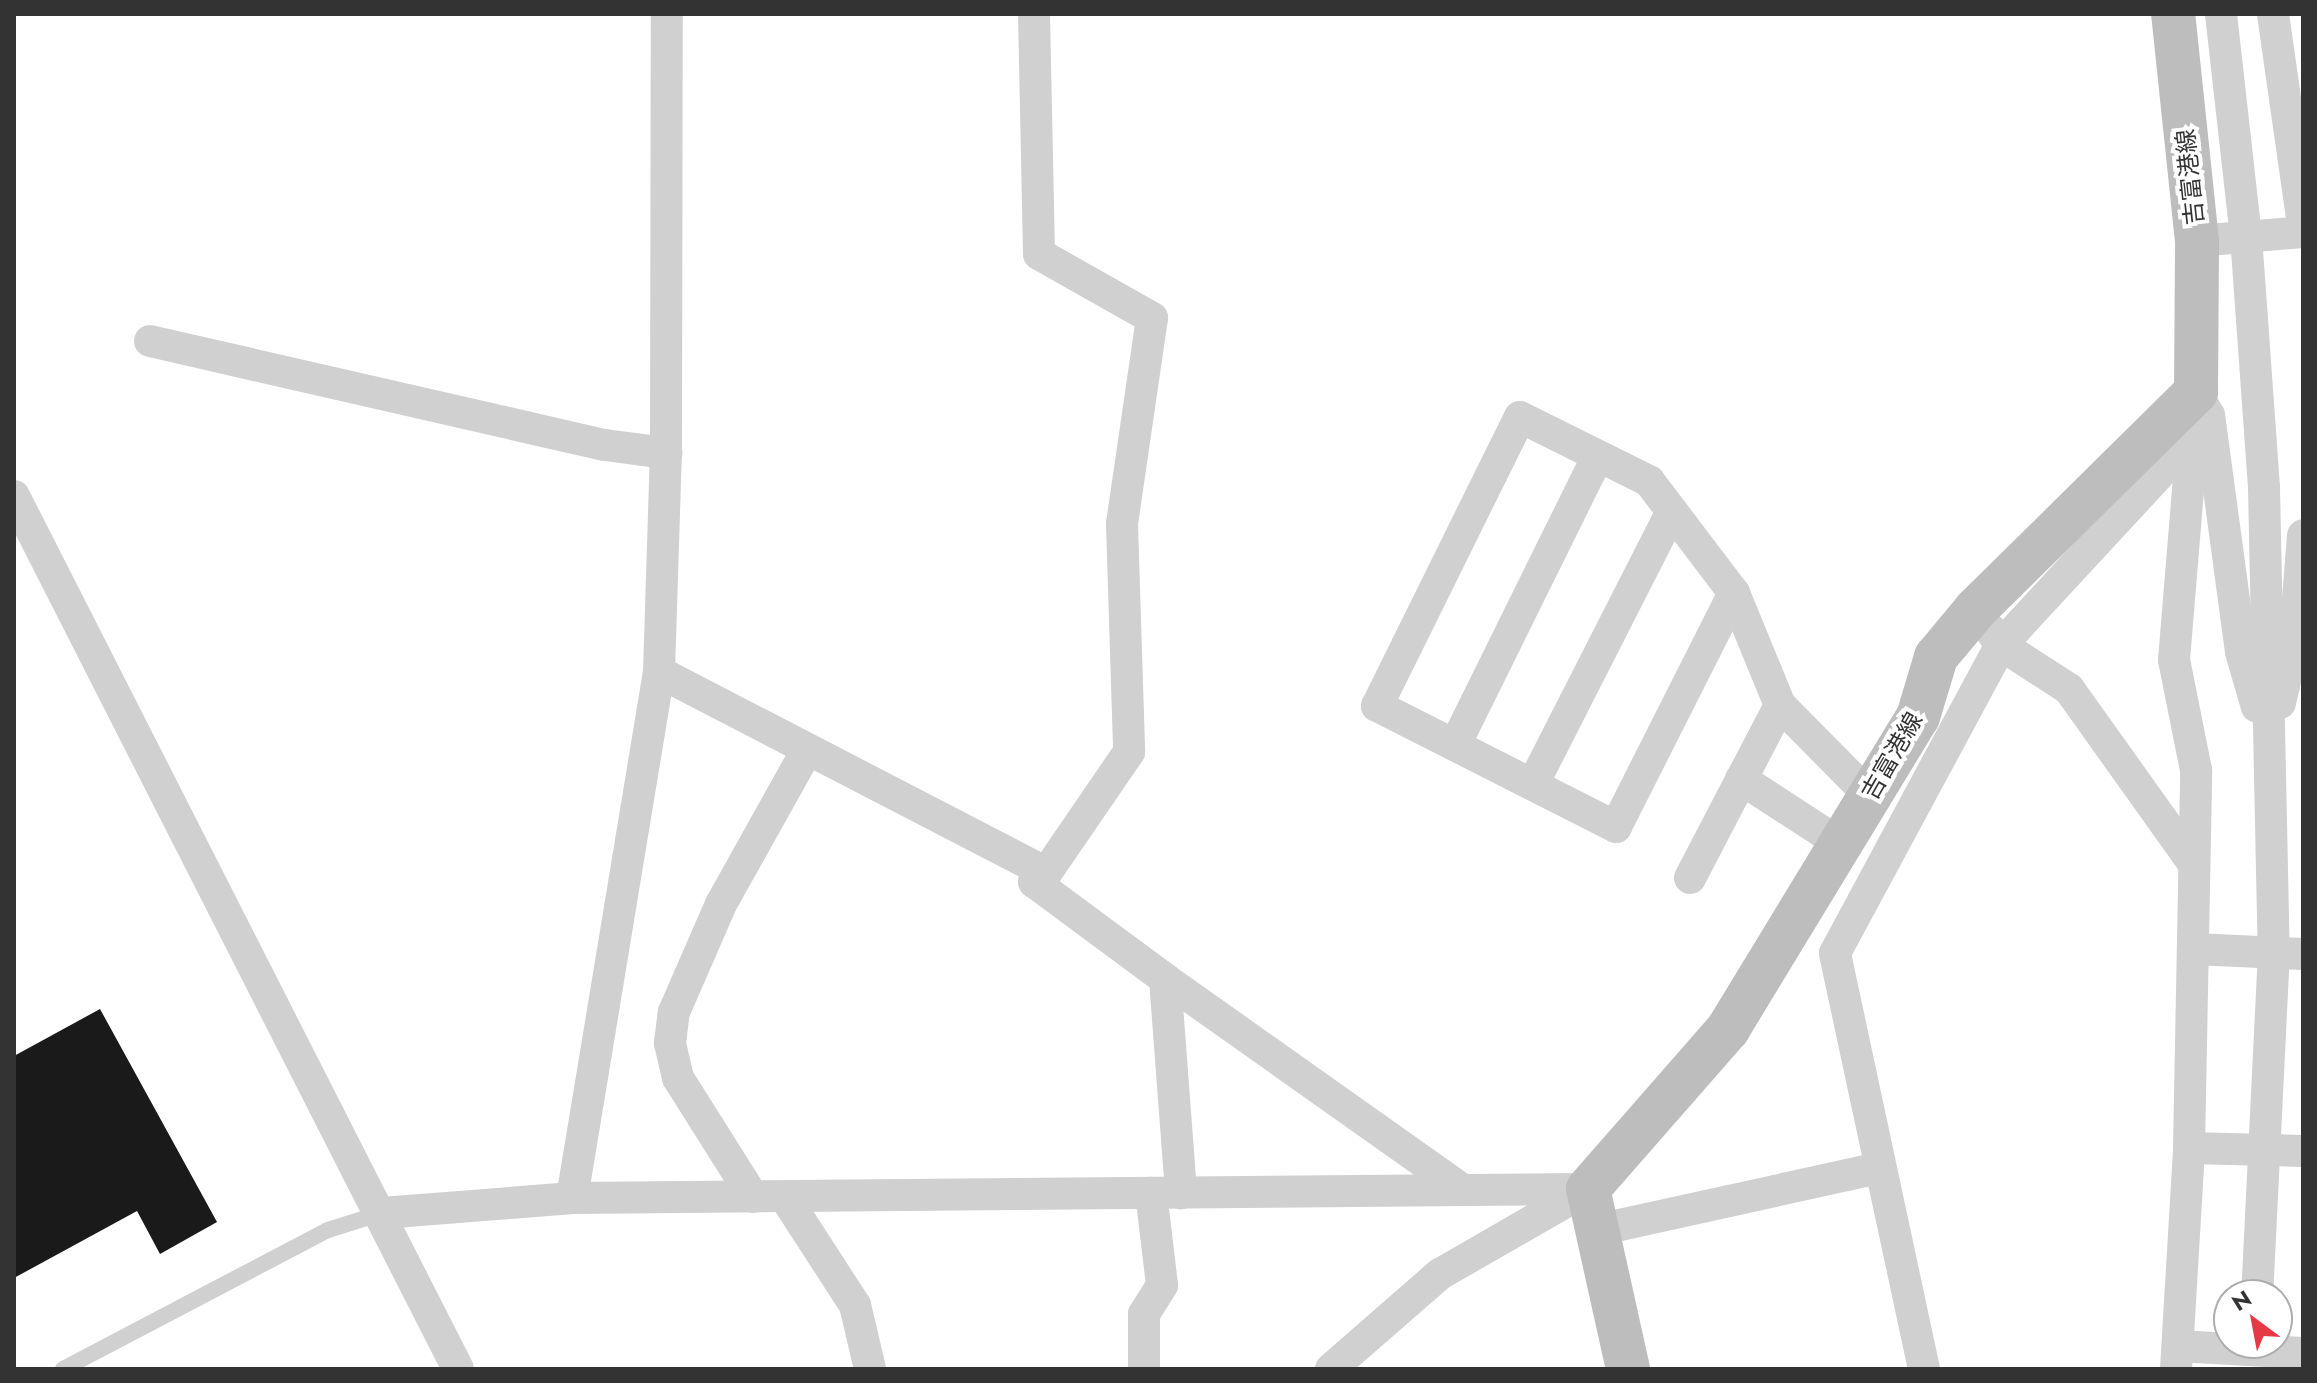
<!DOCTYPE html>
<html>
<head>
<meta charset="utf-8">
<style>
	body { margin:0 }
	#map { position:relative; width:2317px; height:1383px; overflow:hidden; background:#fff; font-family:Jost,"Noto Sans JP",sans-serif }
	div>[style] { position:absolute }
	.building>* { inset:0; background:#1a1a1a }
	.service>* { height:16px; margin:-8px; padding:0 8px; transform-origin:8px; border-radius:8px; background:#d0d0d0 }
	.minor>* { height:32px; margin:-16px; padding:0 16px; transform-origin:16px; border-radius:16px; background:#d0d0d0 }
	.secondary>* { height:44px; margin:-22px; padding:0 22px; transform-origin:22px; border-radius:22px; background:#bdbdbd }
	span { translate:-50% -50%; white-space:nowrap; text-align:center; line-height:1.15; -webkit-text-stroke:8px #fff; paint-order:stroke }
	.street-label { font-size:24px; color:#333 }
	.frame { position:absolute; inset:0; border:16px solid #333; pointer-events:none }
	.north { position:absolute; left:2213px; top:1279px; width:80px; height:80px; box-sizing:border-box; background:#fff; border:2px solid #adadad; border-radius:50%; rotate:328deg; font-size:22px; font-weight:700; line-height:32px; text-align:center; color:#333 }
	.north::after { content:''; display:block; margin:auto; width:28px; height:36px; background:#e63946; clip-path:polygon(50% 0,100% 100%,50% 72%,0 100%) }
</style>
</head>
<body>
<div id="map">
	<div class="building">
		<i style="clip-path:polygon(100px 1009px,217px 1222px,160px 1254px,137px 1211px,14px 1278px,14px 1056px)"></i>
	</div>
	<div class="service">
		<i style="left:63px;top:1369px;width:299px;rotate:-27.7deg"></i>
		<i style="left:328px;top:1230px;width:57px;rotate:-17.5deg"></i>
	</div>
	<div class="minor">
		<i style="left:1034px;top:14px;width:240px;rotate:88.8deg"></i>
		<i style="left:1039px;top:254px;width:130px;rotate:29.5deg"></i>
		<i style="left:1152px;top:318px;width:208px;rotate:98.3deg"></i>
		<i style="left:1122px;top:524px;width:228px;rotate:88.2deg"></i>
		<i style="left:1129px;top:752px;width:147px;rotate:124.4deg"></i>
		<i style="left:1046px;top:873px;width:15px;rotate:143deg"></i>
		<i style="left:1034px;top:882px;width:163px;rotate:36.5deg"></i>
		<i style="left:1165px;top:979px;width:215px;rotate:85.7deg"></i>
		<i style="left:2221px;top:14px;width:223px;rotate:83.6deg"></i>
		<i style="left:2246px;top:236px;width:253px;rotate:85.9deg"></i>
		<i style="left:2264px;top:488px;width:463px;rotate:88.8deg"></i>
		<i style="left:2274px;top:951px;width:344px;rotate:92.8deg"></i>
		<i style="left:2273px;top:14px;width:214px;rotate:81.9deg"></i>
		<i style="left:2197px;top:241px;width:106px;rotate:-4.9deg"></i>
		<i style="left:150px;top:341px;width:467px;rotate:12.9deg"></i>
		<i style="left:605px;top:445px;width:62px;rotate:7.5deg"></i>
		<i style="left:2196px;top:392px;width:26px;rotate:61deg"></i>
		<i style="left:2209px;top:415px;width:239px;rotate:82.3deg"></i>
		<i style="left:2241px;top:652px;width:57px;rotate:73.8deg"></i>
		<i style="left:14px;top:496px;width:979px;rotate:63.04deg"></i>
		<i style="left:1734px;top:593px;width:262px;rotate:116.8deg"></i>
		<i style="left:1616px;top:827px;width:268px;rotate:-153.1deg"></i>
		<i style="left:1377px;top:706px;width:322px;rotate:-63.7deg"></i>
		<i style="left:1520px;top:417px;width:144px;rotate:26.4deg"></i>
		<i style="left:1649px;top:481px;width:141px;rotate:52.8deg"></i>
		<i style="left:1734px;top:593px;width:121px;rotate:67.7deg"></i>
		<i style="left:1780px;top:705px;width:128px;rotate:45.3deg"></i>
		<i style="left:1989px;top:628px;width:21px;rotate:55deg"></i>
		<i style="left:2001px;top:645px;width:81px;rotate:32.9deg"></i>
		<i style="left:2069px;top:689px;width:214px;rotate:54.5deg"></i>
		<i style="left:659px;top:672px;width:436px;rotate:27.4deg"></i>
		<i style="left:2280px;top:703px;width:68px;rotate:-77.2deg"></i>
		<i style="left:2295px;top:637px;width:102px;rotate:-85.5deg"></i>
		<i style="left:1455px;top:745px;width:322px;rotate:-63.7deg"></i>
		<i style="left:1741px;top:779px;width:119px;rotate:33deg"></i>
		<i style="left:1533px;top:784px;width:306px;rotate:-63deg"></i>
		<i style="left:1690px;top:878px;width:195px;rotate:-62.5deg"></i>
		<i style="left:2193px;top:949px;width:110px;rotate:2.6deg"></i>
		<i style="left:1165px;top:979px;width:360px;rotate:35.3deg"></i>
		<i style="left:2189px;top:1148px;width:114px;rotate:1.5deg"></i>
		<i style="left:753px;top:1197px;width:141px;rotate:-122.2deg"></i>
		<i style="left:678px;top:1078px;width:36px;rotate:-103deg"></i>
		<i style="left:670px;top:1043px;width:31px;rotate:-83deg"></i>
		<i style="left:674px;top:1012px;width:118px;rotate:-66.5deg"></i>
		<i style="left:721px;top:904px;width:176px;rotate:-60.8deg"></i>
		<i style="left:785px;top:1197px;width:129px;rotate:57.1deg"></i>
		<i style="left:855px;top:1305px;width:66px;rotate:76.8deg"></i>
		<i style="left:572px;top:1198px;width:533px;rotate:-80.61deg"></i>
		<i style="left:659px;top:672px;width:219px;rotate:-88.2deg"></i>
		<i style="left:666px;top:453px;width:439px;rotate:-89.9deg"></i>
		<i style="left:382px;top:1213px;width:191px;rotate:-4.5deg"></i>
		<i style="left:572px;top:1198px;width:1016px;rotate:-0.51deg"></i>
		<i style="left:1597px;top:1230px;width:289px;rotate:-12.4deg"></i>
		<i style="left:2178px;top:1346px;width:125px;rotate:3.2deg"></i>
		<i style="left:1144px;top:1369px;width:55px;rotate:-90deg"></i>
		<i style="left:1144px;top:1314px;width:34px;rotate:-58deg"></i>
		<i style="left:1162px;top:1285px;width:93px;rotate:-96.8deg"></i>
		<i style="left:1331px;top:1369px;width:145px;rotate:-41.1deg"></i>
		<i style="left:1440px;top:1274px;width:171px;rotate:-29.9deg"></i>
		<i style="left:1924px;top:1369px;width:425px;rotate:-102.1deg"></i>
		<i style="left:1835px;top:953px;width:350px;rotate:-61.7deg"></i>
		<i style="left:2001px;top:645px;width:282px;rotate:-47.2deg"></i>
		<i style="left:2176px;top:1369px;width:221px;rotate:-86.6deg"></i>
		<i style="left:2189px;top:1148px;width:378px;rotate:-88.9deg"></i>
		<i style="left:2196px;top:770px;width:112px;rotate:-101.3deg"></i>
		<i style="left:2174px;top:660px;width:230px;rotate:-85.3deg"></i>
	</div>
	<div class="secondary">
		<i style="left:1628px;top:1369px;width:184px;rotate:-102.5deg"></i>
		<i style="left:1588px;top:1189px;width:213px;rotate:-48.8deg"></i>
		<i style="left:1728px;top:1029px;width:365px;rotate:-58.7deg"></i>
		<i style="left:1918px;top:717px;width:63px;rotate:-73.3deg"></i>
		<i style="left:1936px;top:657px;width:62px;rotate:-50.2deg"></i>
		<i style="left:1976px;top:609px;width:309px;rotate:-44.6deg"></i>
		<i style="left:2196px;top:392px;width:151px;rotate:-89.6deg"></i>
		<i style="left:2197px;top:241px;width:228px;rotate:-96deg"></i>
	</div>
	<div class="street-label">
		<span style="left:2190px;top:177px;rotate:-96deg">吉富港線</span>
		<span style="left:1892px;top:756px;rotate:-60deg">吉富港線</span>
	</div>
	<div class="frame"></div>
	<div class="north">N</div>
</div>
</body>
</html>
